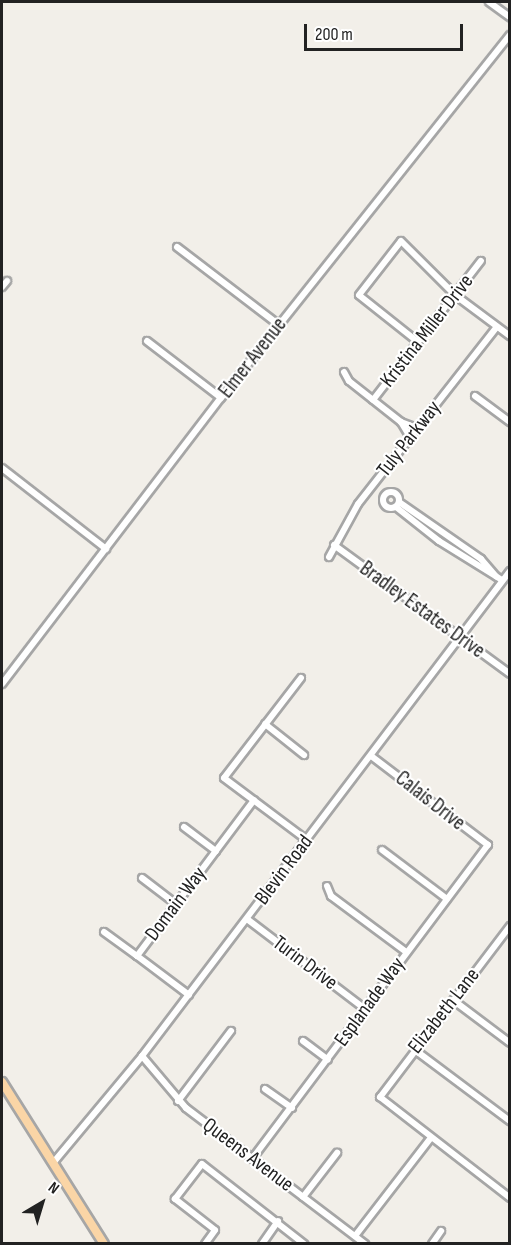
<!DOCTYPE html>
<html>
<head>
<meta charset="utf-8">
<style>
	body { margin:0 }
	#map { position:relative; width:511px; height:1245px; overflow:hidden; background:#f2efe9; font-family:"Sofia Sans Condensed",sans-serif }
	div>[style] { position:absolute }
	.roads { filter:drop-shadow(2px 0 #a6a6a6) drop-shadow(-2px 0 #a6a6a6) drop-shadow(0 2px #a6a6a6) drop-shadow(0 -2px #a6a6a6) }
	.minor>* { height:6px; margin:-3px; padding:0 3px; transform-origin:3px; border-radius:3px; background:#fff }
	.minor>.ring { margin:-3px; padding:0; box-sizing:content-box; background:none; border:6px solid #fff; border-radius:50% }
	.major>* { height:8px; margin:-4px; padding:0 4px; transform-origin:4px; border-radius:4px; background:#fad5a6 }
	span { translate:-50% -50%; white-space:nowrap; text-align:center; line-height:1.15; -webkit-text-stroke:4.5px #fff; paint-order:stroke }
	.street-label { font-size:21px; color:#222 }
	.frame { position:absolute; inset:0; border:3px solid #222; pointer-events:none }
	.north { position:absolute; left:12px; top:1173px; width:60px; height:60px; -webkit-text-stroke:4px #fff; paint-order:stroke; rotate:38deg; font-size:16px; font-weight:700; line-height:24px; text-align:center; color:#222 }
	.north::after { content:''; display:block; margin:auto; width:21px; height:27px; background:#222; clip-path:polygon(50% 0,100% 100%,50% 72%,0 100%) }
	.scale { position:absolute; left:304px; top:24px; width:159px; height:27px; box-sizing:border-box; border:3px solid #222; border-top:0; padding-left:8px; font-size:18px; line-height:21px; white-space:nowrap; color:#222; -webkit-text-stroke:4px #fff; paint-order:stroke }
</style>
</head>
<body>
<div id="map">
	<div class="roads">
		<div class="minor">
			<i style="left:489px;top:2px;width:26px;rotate:36deg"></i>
			<i style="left:177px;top:247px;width:128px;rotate:37.4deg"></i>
			<i style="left:2px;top:287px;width:8px;rotate:-50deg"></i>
			<i style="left:147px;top:341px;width:93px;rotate:37.6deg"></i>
			<i style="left:418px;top:342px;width:75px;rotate:-141.5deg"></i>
			<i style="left:359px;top:295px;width:68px;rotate:-52.1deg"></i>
			<i style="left:401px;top:241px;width:76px;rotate:45deg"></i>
			<i style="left:455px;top:295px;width:69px;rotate:36.7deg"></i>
			<i style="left:344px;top:372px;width:10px;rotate:61deg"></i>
			<i style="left:349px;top:381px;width:66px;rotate:38.3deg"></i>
			<i style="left:401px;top:422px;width:17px;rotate:21deg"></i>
			<i style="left:475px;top:396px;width:44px;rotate:36.6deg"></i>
			<i style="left:373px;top:400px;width:176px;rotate:-52.2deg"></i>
			<i style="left:401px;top:422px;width:17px;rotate:59deg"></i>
			<i style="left:2px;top:468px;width:132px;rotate:37.9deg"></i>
			<i class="ring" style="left:383px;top:492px;width:10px;height:10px"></i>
			<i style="left:399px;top:502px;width:100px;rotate:34.8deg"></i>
			<i style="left:481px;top:559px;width:23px;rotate:49deg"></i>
			<i style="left:396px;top:507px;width:55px;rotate:38.3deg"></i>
			<i style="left:439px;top:541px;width:74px;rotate:31.8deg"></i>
			<i style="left:334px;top:545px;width:218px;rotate:36.2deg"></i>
			<i style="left:329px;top:557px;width:60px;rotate:-61.3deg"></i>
			<i style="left:358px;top:504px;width:225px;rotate:-51.9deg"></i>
			<i style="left:301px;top:678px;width:126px;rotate:127.6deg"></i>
			<i style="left:224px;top:778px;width:104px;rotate:36.8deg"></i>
			<i style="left:2px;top:684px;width:360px;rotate:-52.6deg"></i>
			<i style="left:221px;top:398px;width:464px;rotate:-51.5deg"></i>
			<i style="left:265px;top:724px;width:50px;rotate:38.5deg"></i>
			<i style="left:184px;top:827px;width:40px;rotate:37deg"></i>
			<i style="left:382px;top:850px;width:81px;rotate:37deg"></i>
			<i style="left:142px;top:878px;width:43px;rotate:37.4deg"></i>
			<i style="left:327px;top:886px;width:11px;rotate:68deg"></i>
			<i style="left:331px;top:896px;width:94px;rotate:36.7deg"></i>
			<i style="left:247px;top:919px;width:147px;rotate:37.3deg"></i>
			<i style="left:510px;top:926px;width:215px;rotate:127.2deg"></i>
			<i style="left:380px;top:1097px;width:165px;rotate:37.8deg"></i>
			<i style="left:104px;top:932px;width:41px;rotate:36deg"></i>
			<i style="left:189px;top:995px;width:65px;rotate:-143.1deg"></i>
			<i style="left:137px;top:956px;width:195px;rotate:-53.1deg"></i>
			<i style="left:453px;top:1000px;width:71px;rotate:37deg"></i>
			<i style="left:303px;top:1041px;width:31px;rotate:37deg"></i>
			<i style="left:415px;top:1050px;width:119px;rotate:36.8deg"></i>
			<i style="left:142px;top:1056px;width:68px;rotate:49.8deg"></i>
			<i style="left:186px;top:1108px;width:225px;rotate:37.2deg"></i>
			<i style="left:265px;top:1089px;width:33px;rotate:35deg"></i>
			<i style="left:178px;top:1101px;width:88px;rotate:-52.9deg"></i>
			<i style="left:252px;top:1159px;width:393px;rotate:-53.1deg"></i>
			<i style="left:488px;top:845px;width:147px;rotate:-142.7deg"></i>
			<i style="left:53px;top:1163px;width:139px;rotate:-50.2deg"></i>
			<i style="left:142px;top:1056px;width:609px;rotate:-52.81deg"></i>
			<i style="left:303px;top:1197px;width:56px;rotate:-52.3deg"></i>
			<i style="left:355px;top:1236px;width:123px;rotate:-52.3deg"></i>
			<i style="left:205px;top:1244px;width:17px;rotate:-54deg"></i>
			<i style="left:215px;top:1230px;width:51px;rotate:-142.2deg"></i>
			<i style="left:175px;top:1199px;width:44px;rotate:-52.4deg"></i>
			<i style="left:202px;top:1164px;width:130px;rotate:38.1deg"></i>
			<i style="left:262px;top:1244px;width:28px;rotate:-55deg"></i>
			<i style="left:432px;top:1244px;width:16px;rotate:-55deg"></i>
		</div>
		<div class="major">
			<i style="left:2px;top:1082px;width:191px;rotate:57.8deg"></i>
		</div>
	</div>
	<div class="street-label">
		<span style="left:427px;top:331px;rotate:-52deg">Kristina Miller Drive</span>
		<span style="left:253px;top:358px;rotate:-52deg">Elmer Avenue</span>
		<span style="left:409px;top:439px;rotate:-52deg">Tuly Parkway</span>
		<span style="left:422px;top:610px;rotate:36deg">Bradley Estates Drive</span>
		<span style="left:430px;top:801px;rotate:38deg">Calais Drive</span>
		<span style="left:284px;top:870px;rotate:-53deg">Blevin Road</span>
		<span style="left:176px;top:904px;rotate:-53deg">Domain Way</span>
		<span style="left:305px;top:963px;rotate:37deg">Turin Drive</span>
		<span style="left:370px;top:1002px;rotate:-54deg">Esplanade Way</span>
		<span style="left:444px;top:1011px;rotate:-52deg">Elizabeth Lane</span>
		<span style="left:248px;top:1155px;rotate:37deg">Queens Avenue</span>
	</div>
	<div class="frame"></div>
	<div class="north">N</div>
	<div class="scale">200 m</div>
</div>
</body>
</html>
